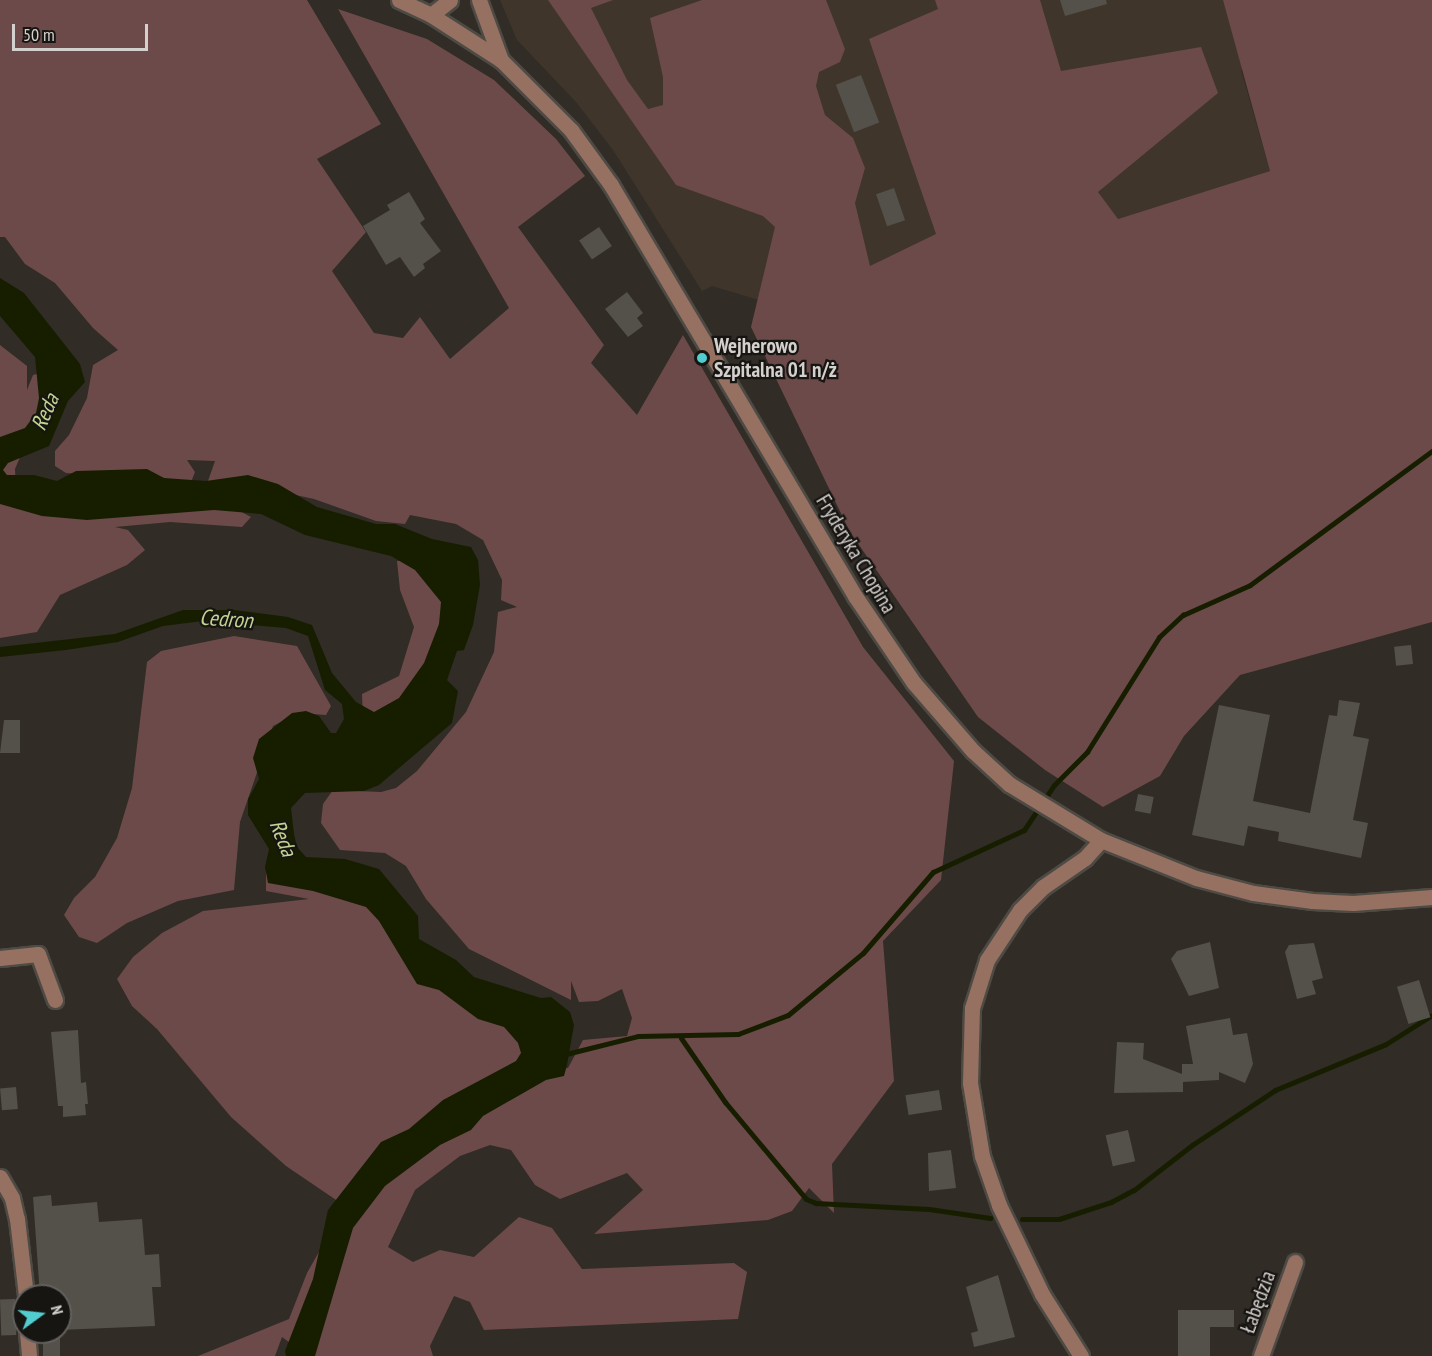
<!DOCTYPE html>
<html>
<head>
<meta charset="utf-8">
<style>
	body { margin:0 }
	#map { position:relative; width:1432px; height:1356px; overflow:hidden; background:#312c26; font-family:"PT Sans Narrow",sans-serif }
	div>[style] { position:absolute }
	.built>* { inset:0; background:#3f352b }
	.green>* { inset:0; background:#6c4a4a }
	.water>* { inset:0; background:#171e00 }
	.stream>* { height:5px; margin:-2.5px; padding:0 2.5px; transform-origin:2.5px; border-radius:2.5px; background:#171e00 }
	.building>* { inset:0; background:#53514a; transform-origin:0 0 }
	.roads { filter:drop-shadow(2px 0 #4e4a44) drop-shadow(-2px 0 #4e4a44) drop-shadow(0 2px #4e4a44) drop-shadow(0 -2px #4e4a44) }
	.minor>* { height:15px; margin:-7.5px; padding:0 7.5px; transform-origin:7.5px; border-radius:7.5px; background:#967161 }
	.dots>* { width:16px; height:16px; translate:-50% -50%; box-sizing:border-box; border:3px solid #171512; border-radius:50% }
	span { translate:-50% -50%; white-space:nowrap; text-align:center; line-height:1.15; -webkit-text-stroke:4.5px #171512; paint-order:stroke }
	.poi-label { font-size:21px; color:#d4d0cd; font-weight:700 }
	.left { translate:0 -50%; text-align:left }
	.street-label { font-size:21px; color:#d4d0cd }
	.water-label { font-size:22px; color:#c2d392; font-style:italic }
	.north { position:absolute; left:12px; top:1284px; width:60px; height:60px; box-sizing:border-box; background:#171512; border:2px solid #63605d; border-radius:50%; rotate:75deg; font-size:16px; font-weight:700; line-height:24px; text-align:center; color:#d4d0cd }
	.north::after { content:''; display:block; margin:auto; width:21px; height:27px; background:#52cdcf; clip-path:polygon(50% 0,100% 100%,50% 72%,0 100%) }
	.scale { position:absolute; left:12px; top:24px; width:136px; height:27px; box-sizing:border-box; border:3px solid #d4d0cd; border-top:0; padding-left:8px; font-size:18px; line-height:21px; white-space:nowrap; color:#d4d0cd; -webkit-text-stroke:4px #171512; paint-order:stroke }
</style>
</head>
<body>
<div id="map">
	<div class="built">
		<i style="clip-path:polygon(500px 0,1354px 0,1241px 70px,1270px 171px,1118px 219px,776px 305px,712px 286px,702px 291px,613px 150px,576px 102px,517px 40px)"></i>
	</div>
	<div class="green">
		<i style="clip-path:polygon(0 0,307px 0,381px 124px,317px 159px,366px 232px,332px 271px,374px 333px,403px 338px,420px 317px,450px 359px,509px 308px,338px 9px,427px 39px,494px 80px,556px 139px,585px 176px,518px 227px,604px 345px,591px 363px,637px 415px,683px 335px,863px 647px,954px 761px,941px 880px,883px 941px,894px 1081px,832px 1164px,834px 1213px,809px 1188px,792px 1211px,768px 1220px,594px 1234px,643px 1190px,627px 1173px,560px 1199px,535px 1185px,511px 1150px,490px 1145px,460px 1156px,415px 1190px,388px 1247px,413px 1262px,440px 1250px,474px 1257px,519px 1217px,552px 1228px,582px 1269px,734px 1263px,747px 1272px,738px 1319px,484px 1330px,470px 1302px,454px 1296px,430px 1346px,433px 1356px,308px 1356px,282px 1337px,275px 1356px,198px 1356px,289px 1319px,307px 1273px,345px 1206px,286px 1166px,231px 1117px,157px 1029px,132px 1006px,117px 979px,133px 957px,162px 933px,203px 911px,309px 899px,266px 891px,266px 870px,338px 882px,519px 1027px,539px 1070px,568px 1068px,583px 1040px,627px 1036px,632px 1018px,622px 989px,598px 1001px,579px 1002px,571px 981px,571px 1000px,469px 949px,426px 899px,406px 866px,385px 853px,340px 850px,321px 823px,323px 804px,333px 790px,381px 792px,396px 788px,417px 771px,466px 712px,494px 652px,498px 612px,517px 607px,501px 600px,502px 580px,483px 540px,456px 524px,410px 515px,405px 524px,376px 521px,314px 499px,245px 484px,208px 481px,215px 461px,187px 460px,195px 472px,191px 482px,66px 473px,55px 466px,55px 451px,69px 435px,87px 398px,93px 365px,118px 350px,93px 328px,55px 283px,25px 264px,5px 237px,0 237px)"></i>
		<i style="clip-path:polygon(548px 0,613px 0,591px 8px,627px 80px,648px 109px,663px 105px,663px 77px,650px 18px,702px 0,826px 0,845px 49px,840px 62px,819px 72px,816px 86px,825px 115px,853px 138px,865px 168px,855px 203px,870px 266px,936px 234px,869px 39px,938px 9px,935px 0,1040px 0,1061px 71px,1201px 47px,1218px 93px,1098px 192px,1118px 219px,1270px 171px,1223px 0,1432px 0,1432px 622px,1240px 675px,1184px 736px,1160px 776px,1103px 807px,1045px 770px,978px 717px,850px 532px,751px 327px,775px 227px,763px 216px,676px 185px)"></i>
		<i style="clip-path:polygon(0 345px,27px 366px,27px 390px,33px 375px,44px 372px,47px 393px,15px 469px,16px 488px,236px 509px,251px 517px,242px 527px,170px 522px,115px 527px,128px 530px,145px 550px,127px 565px,60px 595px,37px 632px,0 638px)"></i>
		<i style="clip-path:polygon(424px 559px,469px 626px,364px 742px,362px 694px,399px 676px,414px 627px,400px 590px,397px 561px)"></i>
		<i style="clip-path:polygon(234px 636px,297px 646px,331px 706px,326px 715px,298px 713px,273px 726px,240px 822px,234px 890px,178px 901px,127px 923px,97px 943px,79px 937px,64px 915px,74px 898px,95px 877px,117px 838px,132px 788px,147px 662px,161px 651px)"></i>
	</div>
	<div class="water">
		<i style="clip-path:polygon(0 278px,24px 293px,80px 364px,85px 382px,68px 401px,49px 446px,8px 463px,3px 470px,7px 475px,34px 475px,57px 481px,76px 471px,147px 469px,164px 478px,206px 481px,248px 475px,278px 484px,317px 507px,376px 524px,395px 524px,432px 539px,471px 547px,478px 560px,480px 585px,473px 625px,464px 650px,457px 651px,447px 680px,458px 691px,452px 723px,379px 785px,364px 791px,305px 793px,291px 808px,294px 834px,297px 847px,306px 857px,345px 859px,379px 869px,418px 916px,419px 939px,456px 960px,474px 977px,541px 998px,551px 997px,570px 1012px,574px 1025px,567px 1065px,564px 1076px,546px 1080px,483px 1116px,471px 1130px,440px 1145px,385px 1186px,353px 1228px,315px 1356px,286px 1356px,285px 1351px,313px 1279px,328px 1210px,381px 1142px,409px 1129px,443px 1100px,516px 1061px,521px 1053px,518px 1043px,504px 1027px,478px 1019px,439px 990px,417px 984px,379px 921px,366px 907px,313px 891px,268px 883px,265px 867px,269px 849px,248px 815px,248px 799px,259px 779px,253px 758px,259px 739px,292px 713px,306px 711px,319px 716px,331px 733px,336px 733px,344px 719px,342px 704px,325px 690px,308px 636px,286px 628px,203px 621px,163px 626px,118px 642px,66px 650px,0 657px,0 647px,115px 634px,183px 610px,234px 610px,288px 617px,312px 625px,332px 673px,356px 702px,374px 712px,399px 698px,424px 663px,439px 624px,441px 602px,415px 570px,391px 556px,305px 535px,261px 514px,214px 510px,87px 520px,42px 516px,0 504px,0 437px,25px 428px,36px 413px,39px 398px,35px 357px,0 316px)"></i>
	</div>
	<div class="stream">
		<i style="left:681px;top:1038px;width:78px;rotate:55.5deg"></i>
		<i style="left:725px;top:1102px;width:126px;rotate:50.1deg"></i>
		<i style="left:806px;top:1199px;width:11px;rotate:22deg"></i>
		<i style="left:816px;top:1203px;width:113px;rotate:3deg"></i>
		<i style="left:929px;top:1209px;width:62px;rotate:8.4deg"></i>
		<i style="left:562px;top:1055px;width:78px;rotate:-14deg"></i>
		<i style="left:638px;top:1036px;width:100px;rotate:-1.1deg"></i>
		<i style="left:738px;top:1034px;width:53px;rotate:-20.8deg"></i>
		<i style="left:788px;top:1015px;width:97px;rotate:-39.6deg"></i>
		<i style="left:863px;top:953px;width:107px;rotate:-49.2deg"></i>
		<i style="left:933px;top:872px;width:100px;rotate:-24.8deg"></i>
		<i style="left:1024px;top:830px;width:54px;rotate:-56.3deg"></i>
		<i style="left:1054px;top:785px;width:47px;rotate:-45deg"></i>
		<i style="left:1087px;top:752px;width:136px;rotate:-57.9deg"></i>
		<i style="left:1159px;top:637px;width:33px;rotate:-43deg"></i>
		<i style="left:1183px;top:615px;width:73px;rotate:-24.1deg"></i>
		<i style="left:1250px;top:585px;width:226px;rotate:-36.4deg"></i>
		<i style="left:1022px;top:1219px;width:37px"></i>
		<i style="left:1059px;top:1219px;width:55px;rotate:-18.1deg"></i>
		<i style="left:1111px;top:1202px;width:26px;rotate:-28deg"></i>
		<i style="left:1134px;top:1190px;width:73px;rotate:-37.8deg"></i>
		<i style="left:1192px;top:1145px;width:100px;rotate:-33.5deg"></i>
		<i style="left:1275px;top:1090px;width:120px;rotate:-22.5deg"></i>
		<i style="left:1386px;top:1044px;width:54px;rotate:-32.2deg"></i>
	</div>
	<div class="building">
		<i style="clip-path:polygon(1060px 0,1106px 0,1107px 4px,1065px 16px)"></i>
		<i style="left:861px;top:75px;width:51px;height:27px;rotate:69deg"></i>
		<i style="left:894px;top:188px;width:34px;height:19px;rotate:71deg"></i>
		<i style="clip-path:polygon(409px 192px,425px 219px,420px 223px,441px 251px,423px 264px,425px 268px,414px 277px,400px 257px,386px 265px,363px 226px,390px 210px,387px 205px)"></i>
		<i style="left:599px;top:227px;width:23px;height:24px;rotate:56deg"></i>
		<i style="clip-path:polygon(627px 292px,643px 313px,637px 318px,643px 326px,628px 337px,605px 309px)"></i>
		<i style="left:1411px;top:645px;width:19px;height:17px;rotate:84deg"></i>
		<i style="clip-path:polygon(1339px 700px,1360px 703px,1353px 736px,1369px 739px,1353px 820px,1368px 823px,1361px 858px,1278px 841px,1279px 832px,1248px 826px,1244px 846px,1192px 835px,1219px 705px,1270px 715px,1253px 801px,1310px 813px,1329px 715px,1337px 716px)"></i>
		<i style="clip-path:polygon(4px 720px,20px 720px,20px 753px,0 753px)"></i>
		<i style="left:1138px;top:794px;width:16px;height:17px;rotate:11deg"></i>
		<i style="clip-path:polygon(1210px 942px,1219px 988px,1189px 996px,1171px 959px,1177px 951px)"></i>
		<i style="clip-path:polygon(1314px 943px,1323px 978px,1312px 981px,1316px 994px,1297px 999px,1285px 952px,1289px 945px)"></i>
		<i style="left:1419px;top:980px;width:39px;height:23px;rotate:73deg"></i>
		<i style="clip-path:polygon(1230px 1018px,1233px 1035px,1247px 1033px,1253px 1064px,1245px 1083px,1219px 1072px,1219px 1080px,1183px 1082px,1183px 1092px,1114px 1093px,1117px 1042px,1144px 1043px,1143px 1059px,1182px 1074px,1182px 1064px,1193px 1064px,1186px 1026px)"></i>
		<i style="clip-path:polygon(78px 1030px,81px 1083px,86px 1082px,88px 1104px,85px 1104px,86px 1115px,63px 1117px,63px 1106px,58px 1106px,51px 1032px)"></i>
		<i style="left:16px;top:1087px;width:22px;height:16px;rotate:85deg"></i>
		<i style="left:939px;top:1090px;width:20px;height:34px;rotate:81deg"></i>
		<i style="left:1128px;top:1130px;width:32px;height:23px;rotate:77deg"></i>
		<i style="clip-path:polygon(951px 1150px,956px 1188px,929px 1191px,928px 1153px)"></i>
		<i style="clip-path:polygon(51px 1195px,52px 1206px,97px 1202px,99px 1222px,142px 1219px,145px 1255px,159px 1254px,161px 1287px,152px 1287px,155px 1326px,60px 1330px,60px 1296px,40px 1296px,33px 1197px)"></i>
		<i style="clip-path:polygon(998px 1275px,1015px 1337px,974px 1347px,971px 1333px,978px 1331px,966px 1287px)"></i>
		<i style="left:15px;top:1299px;width:36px;height:15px;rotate:88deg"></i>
		<i style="clip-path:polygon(1178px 1310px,1234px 1310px,1234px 1327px,1210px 1327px,1210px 1356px,1178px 1356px)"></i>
		<i style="left:43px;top:1332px;width:17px;height:24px"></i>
	</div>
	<div class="roads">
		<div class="minor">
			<i style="left:399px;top:0;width:35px;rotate:25deg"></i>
			<i style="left:431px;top:15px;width:83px;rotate:32.7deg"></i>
			<i style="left:501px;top:60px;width:99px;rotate:45deg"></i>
			<i style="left:571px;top:130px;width:68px;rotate:54deg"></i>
			<i style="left:611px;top:185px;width:478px;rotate:59.3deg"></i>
			<i style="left:855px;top:596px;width:105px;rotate:55.9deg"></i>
			<i style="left:914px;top:683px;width:90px;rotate:49.1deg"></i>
			<i style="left:973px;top:751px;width:49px;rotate:42.5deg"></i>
			<i style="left:1009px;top:784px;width:108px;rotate:31.3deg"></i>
			<i style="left:1101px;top:840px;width:102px;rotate:21.8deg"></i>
			<i style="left:1196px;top:878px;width:59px;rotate:14.7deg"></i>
			<i style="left:1253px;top:893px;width:60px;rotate:7.7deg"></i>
			<i style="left:1312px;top:901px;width:41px;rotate:2.8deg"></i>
			<i style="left:1353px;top:903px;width:79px;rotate:-4.3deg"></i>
			<i style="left:479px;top:0;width:64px;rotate:69.9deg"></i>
			<i style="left:431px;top:15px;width:24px;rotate:-38deg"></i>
			<i style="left:0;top:958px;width:38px;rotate:-6deg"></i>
			<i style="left:38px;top:954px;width:49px;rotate:69.7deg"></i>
			<i style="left:0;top:1177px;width:24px;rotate:60deg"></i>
			<i style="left:12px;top:1198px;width:22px;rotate:77deg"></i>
			<i style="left:17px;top:1219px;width:78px;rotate:83.3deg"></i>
			<i style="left:27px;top:1332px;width:24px;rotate:85deg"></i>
			<i style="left:1081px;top:1356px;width:73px;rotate:-122.2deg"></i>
			<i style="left:1042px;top:1294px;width:99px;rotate:-115.8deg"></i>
			<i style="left:999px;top:1205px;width:52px;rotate:-109.1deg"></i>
			<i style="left:982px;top:1156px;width:74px;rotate:-99.3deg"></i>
			<i style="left:970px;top:1083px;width:75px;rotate:-88.5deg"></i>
			<i style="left:972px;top:1008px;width:50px;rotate:-72.6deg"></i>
			<i style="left:987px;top:960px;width:60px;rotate:-56.6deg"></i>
			<i style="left:1020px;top:910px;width:33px;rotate:-45deg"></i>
			<i style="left:1043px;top:887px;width:51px;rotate:-34.6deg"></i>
			<i style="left:1085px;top:858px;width:24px;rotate:-48deg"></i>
			<i style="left:1261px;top:1356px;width:100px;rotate:-70.1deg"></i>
		</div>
	</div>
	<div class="dots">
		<i style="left:702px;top:358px;background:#52cdcf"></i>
	</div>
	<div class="poi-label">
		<span class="left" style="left:714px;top:358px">Wejherowo<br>Szpitalna 01 n/ż</span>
	</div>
	<div class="street-label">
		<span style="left:856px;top:554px;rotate:59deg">Fryderyka Chopina</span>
		<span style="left:1258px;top:1302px;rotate:-70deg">Łabędzia</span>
	</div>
	<div class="water-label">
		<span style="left:45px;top:412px;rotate:-66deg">Reda</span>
		<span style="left:226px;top:619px;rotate:4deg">Cedron</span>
		<span style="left:283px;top:838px;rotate:68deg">Reda</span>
	</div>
	<div class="north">N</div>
	<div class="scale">50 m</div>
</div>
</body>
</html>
